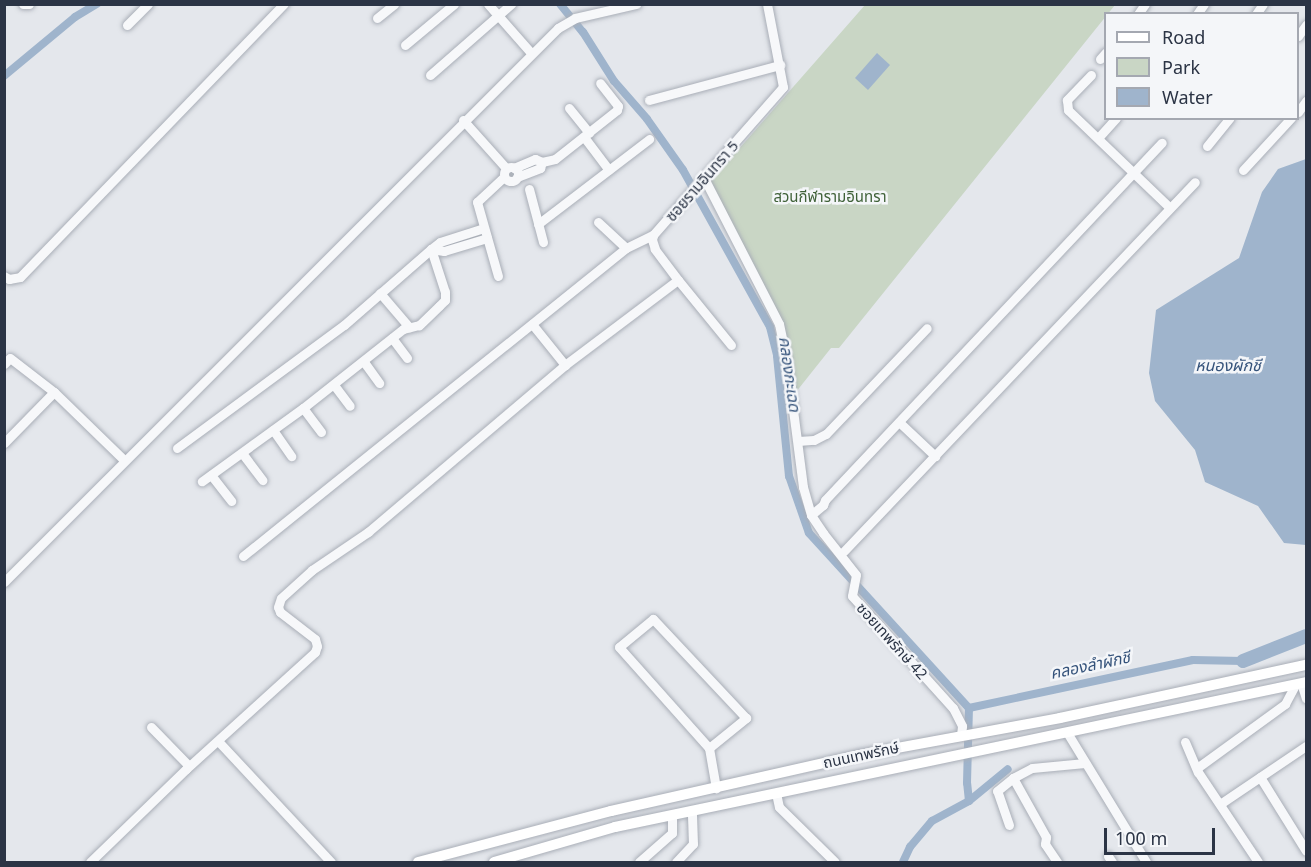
<!DOCTYPE html>
<html>
<head>
<meta charset="utf-8">
<style>
	body { margin:0 }
	#map { position:relative; width:1311px; height:867px; overflow:hidden; background:#e4e7ec; font-family:"Noto Sans","Noto Sans Thai",sans-serif }
	div>[style] { position:absolute }
	.green>* { inset:0; background:#c9d6c5 }
	.water>* { inset:0; background:#9fb4cc }
	.canal>* { height:8px; margin:-4px; padding:0 4px; transform-origin:4px; border-radius:4px; background:#9fb4cc }
	.river>* { height:14px; margin:-7px; padding:0 7px; transform-origin:7px; border-radius:7px; background:#9fb4cc }
	.roads { filter:drop-shadow(0 0 2px #a9aeb7) drop-shadow(0 0 2px #a9aeb7) }
	.minor>* { height:9px; margin:-4.5px; padding:0 4.5px; transform-origin:4.5px; border-radius:4.5px; background:#f7f8fa }
	.minor>.ring { margin:-4.5px; padding:0; box-sizing:content-box; background:none; border:9px solid #f7f8fa; border-radius:50% }
	.major>* { height:10px; margin:-5px; padding:0 5px; transform-origin:5px; border-radius:5px; background:#fff }
	span { translate:-50% -50%; white-space:nowrap; text-align:center; line-height:1.15; -webkit-text-stroke:5px #f4f6f9; paint-order:stroke }
	.street-label { font-size:15px; color:#2b3445 }
	.park-label { font-size:15px; color:#3f6138 }
	.water-label { font-size:16px; color:#34527a; font-style:italic }
	.frame { position:absolute; inset:0; border:6px solid #2b3445; pointer-events:none }
	.legend { position:absolute; left:1104px; top:12px; width:195px; height:108px; box-sizing:border-box; background:#f4f6f9; border:2px solid #a4a8b1; margin:0; padding:8px 10px; list-style:none; font-size:18px; color:#2b3445 }
	.legend li { display:flex; align-items:center; gap:12px; height:30px }
	.legend b { width:30px; border:2px solid #a4a8b1 }
	.scale { position:absolute; left:1104px; top:828px; width:111px; height:27px; box-sizing:border-box; border:3px solid #2b3445; border-top:0; padding-left:8px; font-size:18px; line-height:21px; white-space:nowrap; color:#2b3445; -webkit-text-stroke:4px #f4f6f9; paint-order:stroke }
</style>
</head>
<body>
<div id="map">
	<div class="green">
		<i style="clip-path:polygon(865px 5px,1115px 5px,839px 348px,831px 348px,796px 392px,790px 349px,782px 323px,709px 183px)"></i>
	</div>
	<div class="water">
		<i style="clip-path:polygon(877px 53px,890px 65px,868px 90px,855px 78px)"></i>
		<i style="clip-path:polygon(1306px 159px,1306px 545px,1284px 543px,1258px 506px,1205px 482px,1195px 450px,1155px 401px,1149px 373px,1156px 310px,1239px 258px,1262px 192px,1278px 169px)"></i>
	</div>
	<div class="canal">
		<i style="left:560px;top:4px;width:36px;rotate:51deg"></i>
		<i style="left:583px;top:32px;width:58px;rotate:57.7deg"></i>
		<i style="left:614px;top:81px;width:50px;rotate:49deg"></i>
		<i style="left:647px;top:119px;width:62px;rotate:54.8deg"></i>
		<i style="left:683px;top:170px;width:179px;rotate:61deg"></i>
		<i style="left:770px;top:327px;width:30px;rotate:76deg"></i>
		<i style="left:777px;top:356px;width:121px;rotate:84.3deg"></i>
		<i style="left:789px;top:476px;width:60px;rotate:70.7deg"></i>
		<i style="left:809px;top:533px;width:237px;rotate:47.6deg"></i>
		<i style="left:4px;top:76px;width:92px;rotate:-39.7deg"></i>
		<i style="left:75px;top:17px;width:26px;rotate:-31deg"></i>
		<i style="left:969px;top:801px;width:18px;rotate:-96deg"></i>
		<i style="left:967px;top:783px;width:75px;rotate:-88.5deg"></i>
		<i style="left:969px;top:708px;width:229px;rotate:-12.1deg"></i>
		<i style="left:1193px;top:660px;width:50px;rotate:1.1deg"></i>
		<i style="left:903px;top:862px;width:17px;rotate:-65deg"></i>
		<i style="left:910px;top:847px;width:34px;rotate:-50deg"></i>
		<i style="left:932px;top:821px;width:42px;rotate:-28.4deg"></i>
		<i style="left:969px;top:801px;width:50px;rotate:-39.4deg"></i>
	</div>
	<div class="river">
		<i style="left:1243px;top:661px;width:68px;rotate:-21.6deg"></i>
	</div>
	<div class="roads">
		<div class="minor">
			<i style="left:23px;top:4px;width:6px"></i>
			<i style="left:488px;top:4px;width:65px;rotate:48.7deg"></i>
			<i style="left:1138px;top:14px;width:12px;rotate:-55deg"></i>
			<i style="left:1197px;top:14px;width:12px;rotate:-55deg"></i>
			<i style="left:1256px;top:14px;width:12px;rotate:-55deg"></i>
			<i style="left:377px;top:18px;width:22px;rotate:-39deg"></i>
			<i style="left:127px;top:25px;width:30px;rotate:-45deg"></i>
			<i style="left:1298px;top:36px;width:14px;rotate:-54deg"></i>
			<i style="left:405px;top:45px;width:64px;rotate:-39.9deg"></i>
			<i style="left:1100px;top:59px;width:9px;rotate:-49deg"></i>
			<i style="left:430px;top:75px;width:108px;rotate:-41.2deg"></i>
			<i style="left:1091px;top:75px;width:35px;rotate:134deg"></i>
			<i style="left:1067px;top:100px;width:10px;rotate:84deg"></i>
			<i style="left:1068px;top:110px;width:140px;rotate:43.8deg"></i>
			<i style="left:649px;top:100px;width:136px;rotate:-15deg"></i>
			<i style="left:569px;top:108px;width:32px;rotate:51deg"></i>
			<i style="left:1298px;top:112px;width:14px;rotate:-54deg"></i>
			<i style="left:463px;top:120px;width:64px;rotate:48.1deg"></i>
			<i style="left:584px;top:137px;width:41px;rotate:52.9deg"></i>
			<i style="left:1098px;top:138px;width:27px;rotate:-48deg"></i>
			<i style="left:1207px;top:146px;width:36px;rotate:-51deg"></i>
			<i class="ring" style="left:504px;top:167px;width:5px;height:5px"></i>
			<i style="left:514px;top:168px;width:23px;rotate:-23deg"></i>
			<i style="left:535px;top:159px;width:8px;rotate:23deg"></i>
			<i style="left:542px;top:162px;width:13px;rotate:-13deg"></i>
			<i style="left:555px;top:159px;width:79px;rotate:-38.3deg"></i>
			<i style="left:617px;top:110px;width:4px;rotate:-76deg"></i>
			<i style="left:618px;top:106px;width:29px;rotate:-128deg"></i>
			<i style="left:1243px;top:170px;width:71px;rotate:-47.3deg"></i>
			<i style="left:517px;top:177px;width:25px;rotate:-21deg"></i>
			<i style="left:540px;top:168px;width:6px;rotate:-72deg"></i>
			<i style="left:704px;top:178px;width:164px;rotate:62.8deg"></i>
			<i style="left:779px;top:324px;width:33px;rotate:78deg"></i>
			<i style="left:786px;top:356px;width:132px;rotate:82.6deg"></i>
			<i style="left:803px;top:487px;width:29px;rotate:74deg"></i>
			<i style="left:811px;top:515px;width:22px;rotate:56deg"></i>
			<i style="left:823px;top:533px;width:53px;rotate:51.8deg"></i>
			<i style="left:856px;top:575px;width:21px;rotate:101deg"></i>
			<i style="left:852px;top:596px;width:151px;rotate:48deg"></i>
			<i style="left:953px;top:708px;width:20px;rotate:63deg"></i>
			<i style="left:962px;top:726px;width:9px;rotate:96deg"></i>
			<i style="left:529px;top:189px;width:55px;rotate:75.2deg"></i>
			<i style="left:598px;top:222px;width:38px;rotate:43deg"></i>
			<i style="left:538px;top:224px;width:140px;rotate:-37.4deg"></i>
			<i style="left:431px;top:249px;width:13px;rotate:9deg"></i>
			<i style="left:444px;top:251px;width:45px;rotate:-16.8deg"></i>
			<i style="left:431px;top:249px;width:11px;rotate:-38deg"></i>
			<i style="left:440px;top:242px;width:46px;rotate:-17.7deg"></i>
			<i style="left:4px;top:276px;width:6px;rotate:31deg"></i>
			<i style="left:9px;top:279px;width:11px;rotate:-10deg"></i>
			<i style="left:20px;top:277px;width:380px;rotate:-46deg"></i>
			<i style="left:498px;top:276px;width:77px;rotate:-105.8deg"></i>
			<i style="left:477px;top:202px;width:37px;rotate:-43deg"></i>
			<i style="left:380px;top:293px;width:45px;rotate:49.5deg"></i>
			<i style="left:532px;top:324px;width:53px;rotate:51.2deg"></i>
			<i style="left:392px;top:338px;width:25px;rotate:53deg"></i>
			<i style="left:731px;top:345px;width:84px;rotate:-129.2deg"></i>
			<i style="left:678px;top:280px;width:39px;rotate:-127deg"></i>
			<i style="left:655px;top:249px;width:9px;rotate:-108deg"></i>
			<i style="left:652px;top:240px;width:5px;rotate:-79deg"></i>
			<i style="left:653px;top:235px;width:197px;rotate:-48.7deg"></i>
			<i style="left:783px;top:87px;width:85px;rotate:-100.9deg"></i>
			<i style="left:364px;top:362px;width:26px;rotate:54deg"></i>
			<i style="left:4px;top:364px;width:8px;rotate:-45deg"></i>
			<i style="left:10px;top:358px;width:56px;rotate:37.7deg"></i>
			<i style="left:54px;top:392px;width:98px;rotate:44.2deg"></i>
			<i style="left:334px;top:385px;width:26px;rotate:53deg"></i>
			<i style="left:303px;top:408px;width:30px;rotate:53deg"></i>
			<i style="left:899px;top:422px;width:50px;rotate:43.4deg"></i>
			<i style="left:273px;top:430px;width:32px;rotate:55deg"></i>
			<i style="left:798px;top:441px;width:16px;rotate:-4deg"></i>
			<i style="left:814px;top:440px;width:13px;rotate:-27deg"></i>
			<i style="left:826px;top:434px;width:146px;rotate:-46.4deg"></i>
			<i style="left:4px;top:443px;width:71px;rotate:-45.6deg"></i>
			<i style="left:177px;top:448px;width:207px;rotate:-36.4deg"></i>
			<i style="left:344px;top:325px;width:116px;rotate:-41.1deg"></i>
			<i style="left:431px;top:249px;width:45px;rotate:72deg"></i>
			<i style="left:445px;top:292px;width:8px;rotate:90deg"></i>
			<i style="left:445px;top:300px;width:8px;rotate:135deg"></i>
			<i style="left:439px;top:306px;width:28px;rotate:136deg"></i>
			<i style="left:419px;top:325px;width:16px;rotate:166deg"></i>
			<i style="left:403px;top:329px;width:127px;rotate:141.7deg"></i>
			<i style="left:303px;top:408px;width:125px;rotate:144.1deg"></i>
			<i style="left:242px;top:453px;width:34px;rotate:53deg"></i>
			<i style="left:211px;top:475px;width:33px;rotate:52deg"></i>
			<i style="left:811px;top:515px;width:16px;rotate:-40deg"></i>
			<i style="left:823px;top:505px;width:5px;rotate:-68deg"></i>
			<i style="left:825px;top:500px;width:491px;rotate:-46.7deg"></i>
			<i style="left:844px;top:551px;width:509px;rotate:-46.43deg"></i>
			<i style="left:243px;top:556px;width:491px;rotate:-38.8deg"></i>
			<i style="left:626px;top:248px;width:30px;rotate:-26deg"></i>
			<i style="left:4px;top:582px;width:783px;rotate:-45deg"></i>
			<i style="left:558px;top:28px;width:20px;rotate:-30deg"></i>
			<i style="left:575px;top:18px;width:63px;rotate:-12.9deg"></i>
			<i style="left:1301px;top:683px;width:16px;rotate:72deg"></i>
			<i style="left:151px;top:727px;width:54px;rotate:45.7deg"></i>
			<i style="left:1068px;top:734px;width:150px;rotate:58.6deg"></i>
			<i style="left:218px;top:741px;width:166px;rotate:47deg"></i>
			<i style="left:1185px;top:742px;width:33px;rotate:67deg"></i>
			<i style="left:1198px;top:772px;width:108px;rotate:56.3deg"></i>
			<i style="left:709px;top:748px;width:48px;rotate:-39deg"></i>
			<i style="left:746px;top:718px;width:136px;rotate:-133.2deg"></i>
			<i style="left:653px;top:619px;width:44px;rotate:140.5deg"></i>
			<i style="left:619px;top:647px;width:135px;rotate:48.3deg"></i>
			<i style="left:709px;top:748px;width:41px;rotate:80.1deg"></i>
			<i style="left:1197px;top:768px;width:109px;rotate:-36deg"></i>
			<i style="left:1285px;top:704px;width:21px;rotate:-62deg"></i>
			<i style="left:1260px;top:777px;width:87px;rotate:58.1deg"></i>
			<i style="left:1013px;top:778px;width:68px;rotate:60.8deg"></i>
			<i style="left:1046px;top:837px;width:7px;rotate:98deg"></i>
			<i style="left:1045px;top:844px;width:22px;rotate:56deg"></i>
			<i style="left:776px;top:793px;width:14px;rotate:78deg"></i>
			<i style="left:779px;top:807px;width:78px;rotate:44.5deg"></i>
			<i style="left:1220px;top:804px;width:104px;rotate:-34deg"></i>
			<i style="left:1009px;top:825px;width:36px;rotate:-109deg"></i>
			<i style="left:997px;top:791px;width:21px;rotate:-39deg"></i>
			<i style="left:1013px;top:778px;width:21px;rotate:-28deg"></i>
			<i style="left:1032px;top:768px;width:53px;rotate:-5.4deg"></i>
			<i style="left:1108px;top:856px;width:7px;rotate:56deg"></i>
			<i style="left:90px;top:862px;width:134px;rotate:-44.1deg"></i>
			<i style="left:186px;top:769px;width:174px;rotate:-42.2deg"></i>
			<i style="left:315px;top:652px;width:6px;rotate:-72deg"></i>
			<i style="left:317px;top:646px;width:7px;rotate:-106deg"></i>
			<i style="left:315px;top:639px;width:44px;rotate:-142.4deg"></i>
			<i style="left:280px;top:612px;width:5px;rotate:-112deg"></i>
			<i style="left:278px;top:607px;width:9px;rotate:-72deg"></i>
			<i style="left:281px;top:598px;width:42px;rotate:-42.1deg"></i>
			<i style="left:312px;top:570px;width:68px;rotate:-34.2deg"></i>
			<i style="left:368px;top:532px;width:258px;rotate:-40.3deg"></i>
			<i style="left:565px;top:365px;width:141px;rotate:-37deg"></i>
			<i style="left:639px;top:862px;width:44px;rotate:-41.3deg"></i>
			<i style="left:672px;top:833px;width:18px;rotate:-90deg"></i>
			<i style="left:676px;top:862px;width:25px;rotate:-47deg"></i>
			<i style="left:693px;top:844px;width:32px;rotate:-92deg"></i>
		</div>
		<div class="major">
			<i style="left:418px;top:862px;width:200px;rotate:-14.8deg"></i>
			<i style="left:611px;top:811px;width:254px;rotate:-12.7deg"></i>
			<i style="left:859px;top:755px;width:204px;rotate:-10.4deg"></i>
			<i style="left:1060px;top:718px;width:252px;rotate:-12.2deg"></i>
			<i style="left:494px;top:862px;width:126px;rotate:-16.1deg"></i>
			<i style="left:615px;top:827px;width:706px;rotate:-11.85deg"></i>
		</div>
	</div>
	<div class="street-label">
		<span style="left:702px;top:181px;rotate:-49deg">ซอยรามอินทรา 5</span>
		<span style="left:892px;top:641px;rotate:48deg">ซอยเทพรักษ์ 42</span>
		<span style="left:861px;top:755px;rotate:-12deg">ถนนเทพรักษ์</span>
	</div>
	<div class="park-label">
		<span style="left:830px;top:197px">สวนกีฬารามอินทรา</span>
	</div>
	<div class="water-label">
		<span style="left:1228px;top:365px">หนองผักชี</span>
		<span style="left:790px;top:374px;rotate:82deg">คลองกะเฉด</span>
		<span style="left:1090px;top:665px;rotate:-12deg">คลองลำผักชี</span>
	</div>
	<div class="frame"></div>
	<ul class="legend">
	<li><b style="height:8px;background:#fff"></b>Road</li>
	<li><b style="height:16px;background:#c9d6c5"></b>Park</li>
	<li><b style="height:16px;background:#9fb4cc"></b>Water</li>
	</ul>
	<div class="scale">100 m</div>
</div>
</body>
</html>
